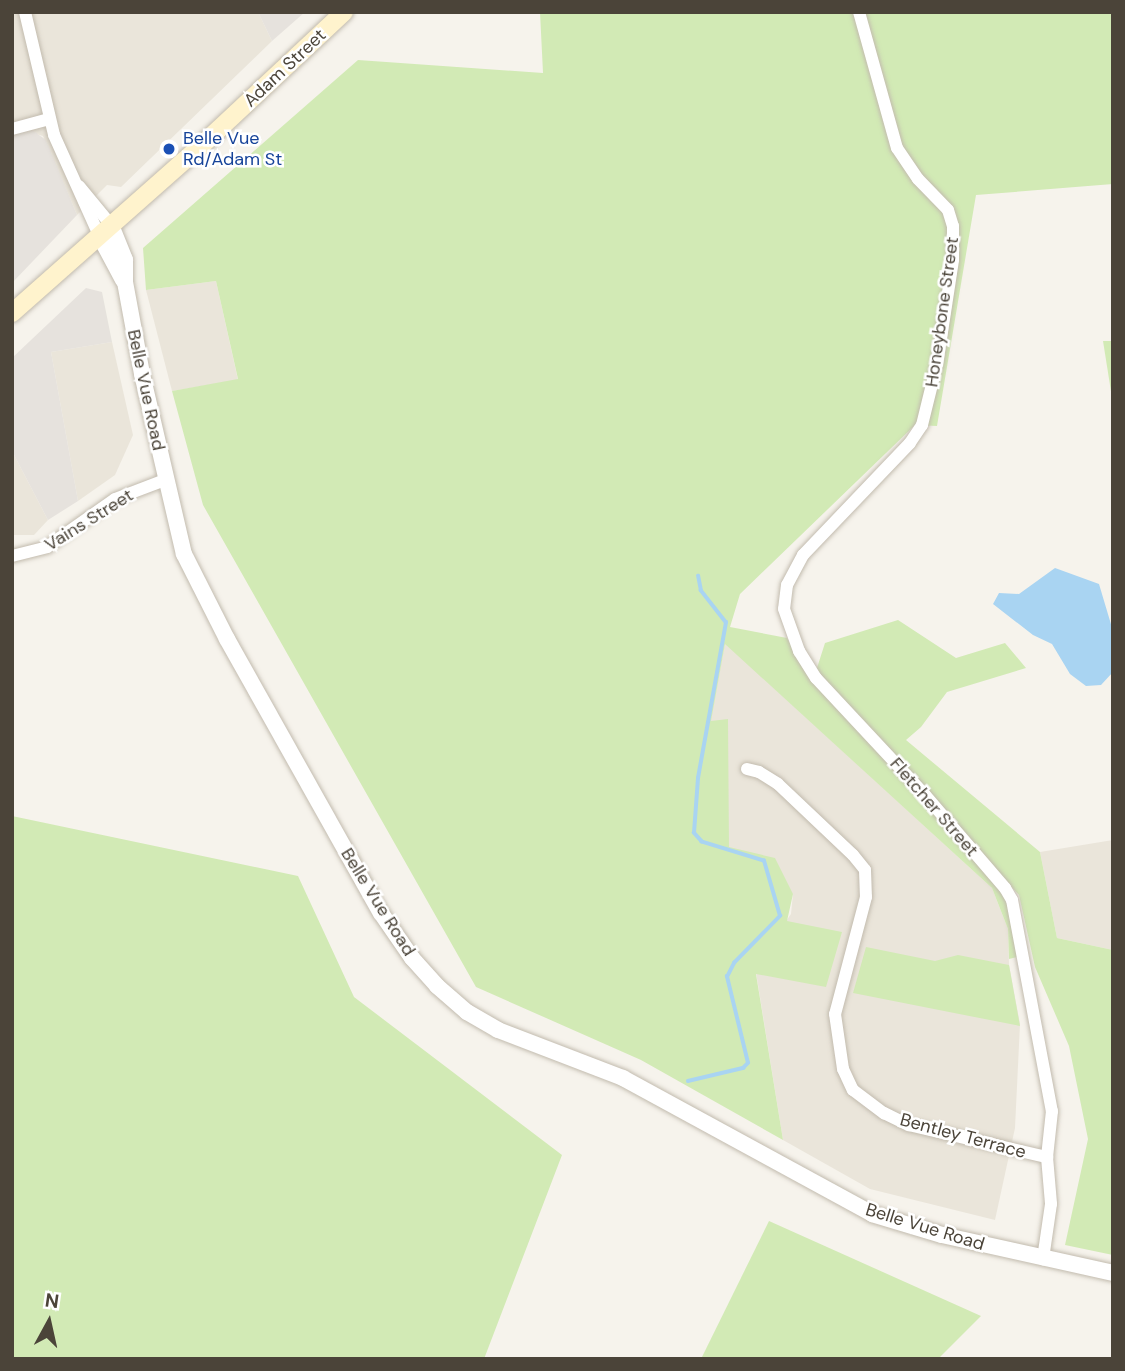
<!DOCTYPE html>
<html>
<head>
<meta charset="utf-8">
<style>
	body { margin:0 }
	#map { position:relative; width:1125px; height:1371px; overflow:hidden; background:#f6f3ec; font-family:"DM Sans",sans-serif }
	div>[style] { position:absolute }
	.residential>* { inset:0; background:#eae5da }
	.industrial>* { inset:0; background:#e6e2dd }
	.green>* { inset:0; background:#d2eab5 }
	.water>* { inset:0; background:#a9d4f2 }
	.stream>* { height:3.5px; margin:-1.75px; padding:0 1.75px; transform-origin:1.75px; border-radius:1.75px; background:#a9d4f2 }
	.roads { filter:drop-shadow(0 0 2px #c2bbae) drop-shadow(0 0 2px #c2bbae) }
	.minor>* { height:12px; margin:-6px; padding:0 6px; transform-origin:6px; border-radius:6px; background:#fff }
	.tertiary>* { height:16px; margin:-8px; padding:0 8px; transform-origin:8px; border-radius:8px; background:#fff }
	.secondary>* { height:18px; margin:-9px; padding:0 9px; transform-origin:9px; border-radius:9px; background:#fff3cd }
	.dots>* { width:19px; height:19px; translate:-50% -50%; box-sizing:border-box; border:4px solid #fff; border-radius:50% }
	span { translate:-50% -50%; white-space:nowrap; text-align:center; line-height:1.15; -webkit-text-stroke:5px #fff; paint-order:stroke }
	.street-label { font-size:18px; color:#4b4439 }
	.transit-label { font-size:18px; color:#164399 }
	.left { translate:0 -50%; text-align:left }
	.frame { position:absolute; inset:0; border:14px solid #4b4439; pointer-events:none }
	.north { position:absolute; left:14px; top:1287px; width:70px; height:70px; -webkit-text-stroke:5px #fff; paint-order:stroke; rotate:8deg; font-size:19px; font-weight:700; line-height:28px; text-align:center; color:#4b4439 }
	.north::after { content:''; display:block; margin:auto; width:24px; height:32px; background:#4b4439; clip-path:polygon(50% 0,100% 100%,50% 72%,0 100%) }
</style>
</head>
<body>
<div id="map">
	<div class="residential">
		<i style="clip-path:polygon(12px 12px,258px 12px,272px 41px,121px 187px,107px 185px,77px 215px,43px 136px,26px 131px,12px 135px)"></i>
		<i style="clip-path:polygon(216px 281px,238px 380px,172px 391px,146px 290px)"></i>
		<i style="clip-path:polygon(112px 342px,133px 435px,115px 475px,78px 501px,51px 352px)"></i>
		<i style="clip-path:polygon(12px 451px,48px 520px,34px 535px,12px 535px)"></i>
		<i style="clip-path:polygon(725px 643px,992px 888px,1008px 929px,1009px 965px,1020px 1024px,1015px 1128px,995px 1220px,870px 1189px,783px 1140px,755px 966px,791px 914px,793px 894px,729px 848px,701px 771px)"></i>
		<i style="clip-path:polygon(1113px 840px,1113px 950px,1057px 938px,1040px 852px)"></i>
	</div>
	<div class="industrial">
		<i style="clip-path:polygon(258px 12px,305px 12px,272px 41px)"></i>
		<i style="clip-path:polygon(32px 130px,46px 140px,77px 215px,12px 283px,12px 135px)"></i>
		<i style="clip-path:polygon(86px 288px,102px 292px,112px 342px,51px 352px,78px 501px,48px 520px,12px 451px,12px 358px)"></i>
	</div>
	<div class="green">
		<i style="clip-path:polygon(540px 12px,1113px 12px,1113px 184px,976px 195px,937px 426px,915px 425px,740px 594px,730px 627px,787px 638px,806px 672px,1001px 888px,1012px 908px,1017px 957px,1009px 959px,1008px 929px,992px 888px,725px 644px,711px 721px,728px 719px,729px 847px,775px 858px,793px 894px,787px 921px,842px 932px,826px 987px,756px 974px,783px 1140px,641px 1060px,476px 987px,203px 505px,172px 391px,238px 379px,216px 281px,146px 290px,143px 248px,358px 60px,543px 73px)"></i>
		<i style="clip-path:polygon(1103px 341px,1113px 341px,1113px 404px)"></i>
		<i style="clip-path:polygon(898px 620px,956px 658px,1005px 643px,1026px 668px,947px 692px,921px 727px,906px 740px,1040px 852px,1057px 938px,1113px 950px,1113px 1255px,1065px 1245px,1088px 1139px,1069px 1046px,1035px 967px,1019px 895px,816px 671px,825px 643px)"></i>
		<i style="clip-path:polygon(12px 816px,298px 876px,354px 997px,562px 1155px,484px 1359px,12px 1359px)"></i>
		<i style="clip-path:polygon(866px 947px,935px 961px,958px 955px,1009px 965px,1020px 1026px,853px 993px)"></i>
		<i style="clip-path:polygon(769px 1221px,981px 1316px,938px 1359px,701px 1359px)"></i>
	</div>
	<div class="water">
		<i style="clip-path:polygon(1055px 568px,1099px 584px,1113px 631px,1113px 672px,1101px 685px,1086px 686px,1070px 674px,1052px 644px,1033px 635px,993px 604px,999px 593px,1019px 594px)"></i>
	</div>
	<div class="stream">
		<i style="left:688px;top:1081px;width:57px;rotate:-13.3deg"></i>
		<i style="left:743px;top:1068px;width:7px;rotate:-45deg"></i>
		<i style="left:748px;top:1063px;width:89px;rotate:-103.7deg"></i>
		<i style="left:727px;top:977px;width:16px;rotate:-63deg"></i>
		<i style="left:734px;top:963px;width:66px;rotate:-45.6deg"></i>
		<i style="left:780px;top:916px;width:57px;rotate:-106.2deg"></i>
		<i style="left:764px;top:861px;width:65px;rotate:-163deg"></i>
		<i style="left:702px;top:842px;width:12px;rotate:-132deg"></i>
		<i style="left:694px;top:833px;width:55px;rotate:-85.8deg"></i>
		<i style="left:698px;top:778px;width:158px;rotate:-79.8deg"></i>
		<i style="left:726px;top:623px;width:41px;rotate:-128deg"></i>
		<i style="left:701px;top:591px;width:15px;rotate:-101deg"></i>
	</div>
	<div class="roads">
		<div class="minor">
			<i style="left:25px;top:12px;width:126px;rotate:76.7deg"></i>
			<i style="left:54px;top:135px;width:110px;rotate:65.8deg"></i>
			<i style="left:859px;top:12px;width:141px;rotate:74.4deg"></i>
			<i style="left:897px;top:148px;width:37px;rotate:56deg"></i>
			<i style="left:918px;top:179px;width:43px;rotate:45.9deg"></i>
			<i style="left:948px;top:210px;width:17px;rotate:73deg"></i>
			<i style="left:953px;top:226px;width:34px;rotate:90deg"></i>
			<i style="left:953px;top:260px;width:105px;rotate:98.7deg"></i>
			<i style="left:937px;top:364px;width:63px;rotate:103.8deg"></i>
			<i style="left:922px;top:425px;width:22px;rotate:124deg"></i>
			<i style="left:910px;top:443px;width:155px;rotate:133.7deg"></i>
			<i style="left:803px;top:555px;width:34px;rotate:118deg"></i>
			<i style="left:787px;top:585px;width:24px;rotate:97deg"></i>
			<i style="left:784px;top:609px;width:45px;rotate:70.3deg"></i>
			<i style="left:799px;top:651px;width:32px;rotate:58deg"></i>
			<i style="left:816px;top:678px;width:160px;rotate:47deg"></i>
			<i style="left:925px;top:795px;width:123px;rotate:49.3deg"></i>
			<i style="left:1005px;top:888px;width:14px;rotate:60deg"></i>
			<i style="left:1012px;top:900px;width:215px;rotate:79.3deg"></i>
			<i style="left:1052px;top:1111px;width:46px;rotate:96.2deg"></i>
			<i style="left:1047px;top:1157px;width:47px;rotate:85.1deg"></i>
			<i style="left:1051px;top:1204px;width:56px;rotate:98.3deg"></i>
			<i style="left:12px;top:129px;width:38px;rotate:-15deg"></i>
			<i style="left:79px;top:186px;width:50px;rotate:50.6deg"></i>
			<i style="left:12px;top:556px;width:36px;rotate:-14deg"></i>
			<i style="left:47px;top:547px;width:83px;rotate:-35.2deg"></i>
			<i style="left:115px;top:499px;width:53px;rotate:-20.8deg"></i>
			<i style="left:747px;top:769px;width:12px;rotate:14deg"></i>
			<i style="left:759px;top:772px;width:22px;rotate:32deg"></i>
			<i style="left:778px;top:784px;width:103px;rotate:43.4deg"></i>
			<i style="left:853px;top:855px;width:19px;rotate:51deg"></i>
			<i style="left:865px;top:870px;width:27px;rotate:88deg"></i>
			<i style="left:866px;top:897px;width:121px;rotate:104.8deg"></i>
			<i style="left:835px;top:1014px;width:56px;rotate:81.7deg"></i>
			<i style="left:843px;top:1069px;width:23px;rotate:65deg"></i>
			<i style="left:853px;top:1090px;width:39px;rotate:37deg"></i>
			<i style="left:884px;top:1113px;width:28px;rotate:26deg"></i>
			<i style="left:909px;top:1125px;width:142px;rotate:13.1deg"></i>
		</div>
		<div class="tertiary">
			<i style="left:111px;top:225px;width:38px;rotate:68deg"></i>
			<i style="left:125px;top:260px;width:22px;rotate:90deg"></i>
			<i style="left:125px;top:282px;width:94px;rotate:79.5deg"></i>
			<i style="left:142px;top:374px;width:185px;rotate:76.9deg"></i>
			<i style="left:184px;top:554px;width:95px;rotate:63.2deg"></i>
			<i style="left:227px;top:639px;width:314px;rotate:60.7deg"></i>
			<i style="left:381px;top:913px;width:55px;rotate:55.4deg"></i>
			<i style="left:412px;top:958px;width:38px;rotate:48deg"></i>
			<i style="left:437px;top:986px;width:40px;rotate:41deg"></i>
			<i style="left:467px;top:1012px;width:36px;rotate:30deg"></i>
			<i style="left:498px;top:1030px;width:134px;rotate:21deg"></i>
			<i style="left:623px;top:1078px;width:284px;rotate:28.6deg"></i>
			<i style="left:872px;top:1214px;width:73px;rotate:16.7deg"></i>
			<i style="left:942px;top:1235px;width:175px;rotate:12.5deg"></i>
			<i style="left:99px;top:235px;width:51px;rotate:61.9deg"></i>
		</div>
		<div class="secondary">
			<i style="left:12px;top:313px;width:255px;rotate:-41.5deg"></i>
			<i style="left:203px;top:144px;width:193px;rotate:-43.1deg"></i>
		</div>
	</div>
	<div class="dots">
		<i style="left:169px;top:149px;background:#1a4fb4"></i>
	</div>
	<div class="street-label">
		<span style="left:285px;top:68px;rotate:-43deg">Adam Street</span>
		<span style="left:942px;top:312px;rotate:-82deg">Honeybone Street</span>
		<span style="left:146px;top:390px;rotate:78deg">Belle Vue Road</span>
		<span style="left:89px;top:520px;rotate:-32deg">Vains Street</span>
		<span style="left:934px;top:807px;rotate:49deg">Fletcher Street</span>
		<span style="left:378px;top:902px;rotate:58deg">Belle Vue Road</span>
		<span style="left:963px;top:1136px;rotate:15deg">Bentley Terrace</span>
		<span style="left:925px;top:1227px;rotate:17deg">Belle Vue Road</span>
	</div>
	<div class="transit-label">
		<span class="left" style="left:183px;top:149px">Belle Vue<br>Rd/Adam St</span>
	</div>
	<div class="frame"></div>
	<div class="north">N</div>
</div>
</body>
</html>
